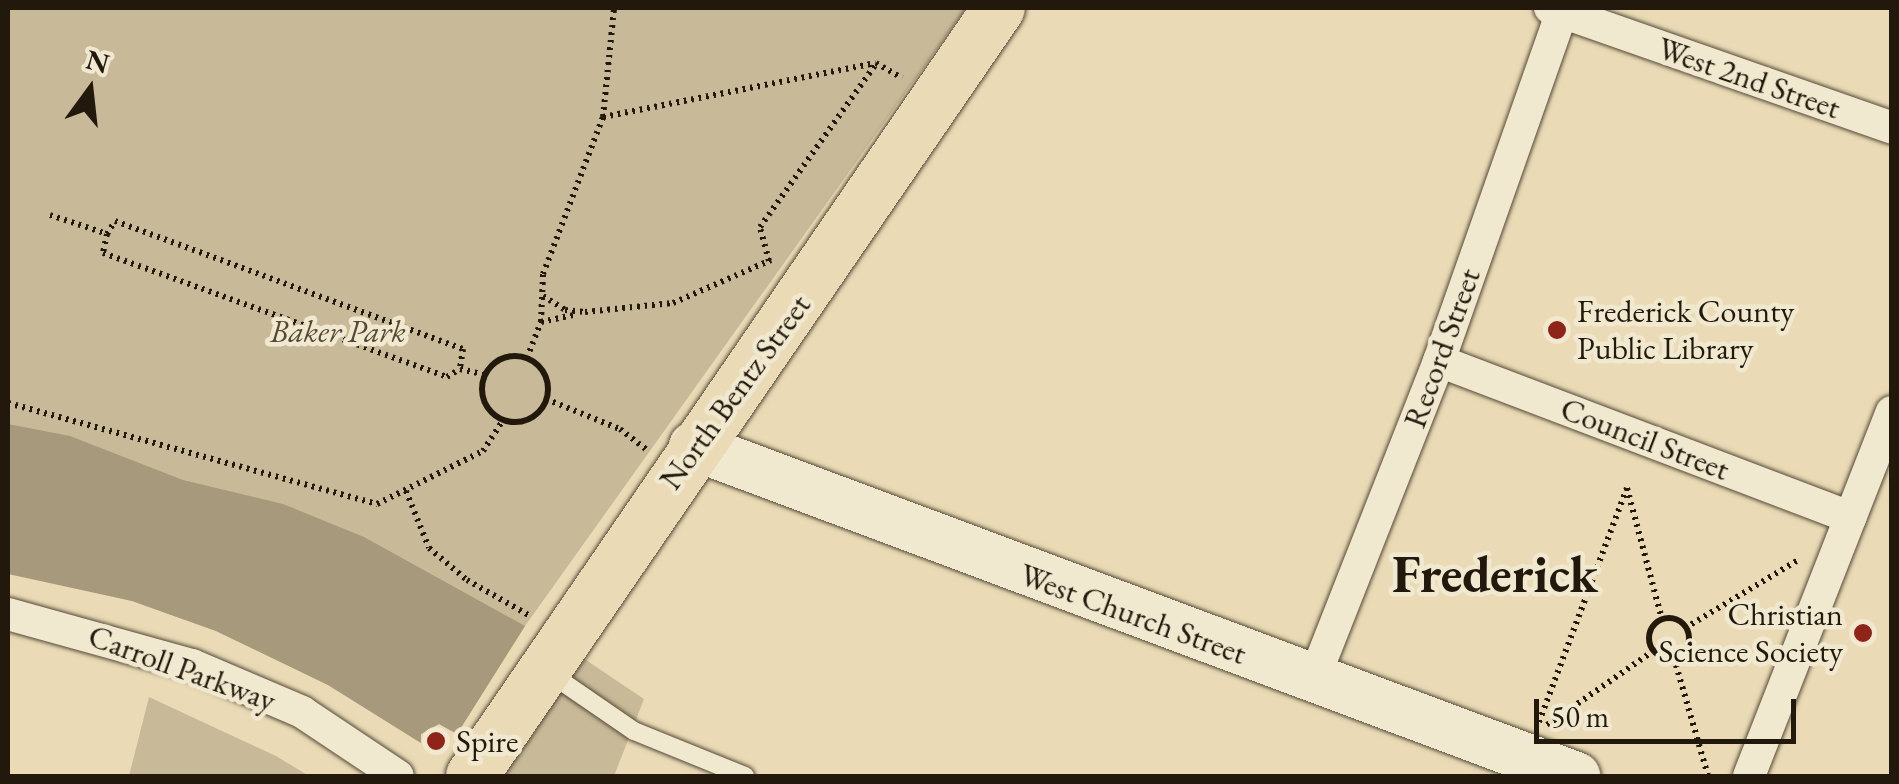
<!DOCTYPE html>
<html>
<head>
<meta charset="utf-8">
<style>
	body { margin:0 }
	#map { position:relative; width:1899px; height:784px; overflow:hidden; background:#eadbb6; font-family:"EB Garamond",serif }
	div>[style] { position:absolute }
	.green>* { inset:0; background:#c8ba99 }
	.water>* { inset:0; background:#a6997c }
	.path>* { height:6px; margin-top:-3px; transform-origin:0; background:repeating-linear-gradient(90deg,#23180c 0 2.5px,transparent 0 7.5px) }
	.path>.ring { margin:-3px; padding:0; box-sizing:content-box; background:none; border:6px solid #23180c; border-radius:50% }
	.roads { filter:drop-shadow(0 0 2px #554936) drop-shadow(0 0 2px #554936) }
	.lane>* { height:18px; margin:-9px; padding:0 9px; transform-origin:9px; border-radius:9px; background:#f1e8d0 }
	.street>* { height:32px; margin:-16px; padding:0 16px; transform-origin:16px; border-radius:16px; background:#f1e8d0 }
	.secondary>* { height:48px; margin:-24px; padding:0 24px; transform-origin:24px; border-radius:24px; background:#f1e8d0 }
	.primary>* { height:52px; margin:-26px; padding:0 26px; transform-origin:26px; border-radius:26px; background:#eadbb6 }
	.dots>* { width:28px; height:28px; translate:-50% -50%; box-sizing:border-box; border:5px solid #f1e8d0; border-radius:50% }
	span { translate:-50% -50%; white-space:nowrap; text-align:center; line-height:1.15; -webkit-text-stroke:9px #f1e8d0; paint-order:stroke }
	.street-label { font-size:32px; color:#23180c }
	.poi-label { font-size:32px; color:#23180c }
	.left { translate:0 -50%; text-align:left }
	.right { translate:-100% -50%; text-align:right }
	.park-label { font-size:32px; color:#554936; font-style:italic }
	.town-label { font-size:52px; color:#23180c; font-weight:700 }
	.frame { position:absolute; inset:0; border:10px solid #23180c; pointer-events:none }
	.north { position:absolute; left:40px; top:40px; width:100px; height:100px; -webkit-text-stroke:8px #f1e8d0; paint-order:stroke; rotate:15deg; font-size:28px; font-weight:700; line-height:40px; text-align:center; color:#23180c }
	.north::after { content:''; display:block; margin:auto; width:35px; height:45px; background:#23180c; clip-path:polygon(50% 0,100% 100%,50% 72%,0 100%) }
	.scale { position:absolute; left:1534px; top:699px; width:262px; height:45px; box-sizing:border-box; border:5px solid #23180c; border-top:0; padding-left:12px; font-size:30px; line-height:35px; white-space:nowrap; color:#23180c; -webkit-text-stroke:8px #f1e8d0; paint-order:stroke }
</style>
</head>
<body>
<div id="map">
	<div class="green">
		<i style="clip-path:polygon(8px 8px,966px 8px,525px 626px,457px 734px,439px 724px,421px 734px,421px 743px,328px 685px,216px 631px,132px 601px,8px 572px)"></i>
		<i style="clip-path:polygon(583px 658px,644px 699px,614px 776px,503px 776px)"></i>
		<i style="clip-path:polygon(149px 697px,276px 756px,309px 776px,129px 776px)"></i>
	</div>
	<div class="water">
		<i style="clip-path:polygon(8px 424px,70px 436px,183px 480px,283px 504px,364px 537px,525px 626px,457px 734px,439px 724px,421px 734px,421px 743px,328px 685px,216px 631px,132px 601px,8px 574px)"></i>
	</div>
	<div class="path">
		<i style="left:603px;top:117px;width:278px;rotate:-11.2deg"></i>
		<i style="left:876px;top:63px;width:30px;rotate:30deg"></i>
		<i style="left:50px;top:215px;width:60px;rotate:18.4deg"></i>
		<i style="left:107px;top:234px;width:19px;rotate:102deg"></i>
		<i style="left:103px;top:253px;width:366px;rotate:19.8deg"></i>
		<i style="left:447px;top:377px;width:15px;rotate:-32deg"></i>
		<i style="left:460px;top:369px;width:27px;rotate:13deg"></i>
		<i style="left:107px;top:234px;width:15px;rotate:-58deg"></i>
		<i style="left:115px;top:221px;width:371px;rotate:20.2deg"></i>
		<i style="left:463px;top:349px;width:20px;rotate:99deg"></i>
		<i style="left:769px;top:261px;width:35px;rotate:-105deg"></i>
		<i style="left:760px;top:227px;width:200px;rotate:-54.6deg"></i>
		<i style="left:543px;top:296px;width:26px;rotate:32deg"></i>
		<i style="left:565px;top:310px;width:20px;rotate:6deg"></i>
		<i style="left:585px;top:312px;width:88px;rotate:-5.8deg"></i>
		<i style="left:673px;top:303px;width:107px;rotate:-23.7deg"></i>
		<i style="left:541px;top:322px;width:34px;rotate:-12deg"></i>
		<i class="ring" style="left:482px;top:356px;width:60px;height:60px"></i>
		<i style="left:527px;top:358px;width:39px;rotate:-69deg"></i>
		<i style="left:541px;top:322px;width:48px;rotate:-87.6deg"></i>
		<i style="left:543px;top:274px;width:168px;rotate:-69.1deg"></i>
		<i style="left:603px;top:117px;width:110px;rotate:-84.2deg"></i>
		<i style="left:546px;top:399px;width:80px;rotate:22.1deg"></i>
		<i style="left:620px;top:429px;width:34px;rotate:38deg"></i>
		<i style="left:8px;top:403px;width:383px;rotate:15.3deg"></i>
		<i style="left:377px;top:504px;width:119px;rotate:-26.6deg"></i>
		<i style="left:483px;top:451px;width:35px;rotate:-57deg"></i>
		<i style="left:406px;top:491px;width:61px;rotate:68deg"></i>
		<i style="left:429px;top:548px;width:50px;rotate:40.1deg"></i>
		<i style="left:467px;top:580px;width:73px;rotate:29.7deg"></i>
		<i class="ring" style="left:1649px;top:618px;width:34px;height:34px"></i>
		<i style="left:1685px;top:628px;width:134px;rotate:-31deg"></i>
		<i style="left:1674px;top:658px;width:123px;rotate:73.9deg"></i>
		<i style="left:1539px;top:722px;width:250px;rotate:-69.4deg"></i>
		<i style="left:1627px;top:488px;width:137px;rotate:75.1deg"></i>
		<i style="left:1547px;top:725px;width:129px;rotate:-34.9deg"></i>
	</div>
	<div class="roads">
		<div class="lane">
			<i style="left:548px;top:672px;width:104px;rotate:34.5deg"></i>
			<i style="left:634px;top:731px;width:120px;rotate:22.1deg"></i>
		</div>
		<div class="street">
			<i style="left:1550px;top:8px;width:362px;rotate:19.3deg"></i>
			<i style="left:1439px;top:361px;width:440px;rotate:20.8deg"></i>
			<i style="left:8px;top:614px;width:191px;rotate:15.5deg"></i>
			<i style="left:192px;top:665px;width:120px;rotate:23.1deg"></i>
			<i style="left:302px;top:712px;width:115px;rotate:33.7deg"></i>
			<i style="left:1313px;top:681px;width:344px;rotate:-68.5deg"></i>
			<i style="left:1439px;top:361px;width:370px;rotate:-70.6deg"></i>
			<i style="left:1749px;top:776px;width:391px;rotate:-68.6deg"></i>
		</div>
		<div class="secondary">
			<i style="left:693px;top:446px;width:943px;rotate:20.49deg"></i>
		</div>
		<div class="primary">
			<i style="left:472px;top:776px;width:931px;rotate:-55.54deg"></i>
		</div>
	</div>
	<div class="dots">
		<i style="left:1557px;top:330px;background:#8f2418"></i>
		<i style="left:1863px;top:633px;background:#8f2418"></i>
		<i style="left:436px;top:741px;background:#8f2418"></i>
	</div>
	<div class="street-label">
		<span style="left:1749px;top:78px;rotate:19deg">West 2nd Street</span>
		<span style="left:1442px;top:348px;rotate:-70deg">Record Street</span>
		<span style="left:735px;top:392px;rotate:-54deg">North Bentz Street</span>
		<span style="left:1645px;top:439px;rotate:21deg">Council Street</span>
		<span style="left:1133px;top:614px;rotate:20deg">West Church Street</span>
		<span style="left:182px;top:668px;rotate:20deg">Carroll Parkway</span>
	</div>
	<div class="poi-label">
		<span class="left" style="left:1577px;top:330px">Frederick County<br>Public Library</span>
		<span class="right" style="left:1843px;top:633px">Christian<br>Science Society</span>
		<span class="left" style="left:456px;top:741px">Spire</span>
	</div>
	<div class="park-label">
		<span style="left:338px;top:331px">Baker Park</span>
	</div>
	<div class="town-label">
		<span style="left:1495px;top:574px">Frederick</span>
	</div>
	<div class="frame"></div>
	<div class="north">N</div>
	<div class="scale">50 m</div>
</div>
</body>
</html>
